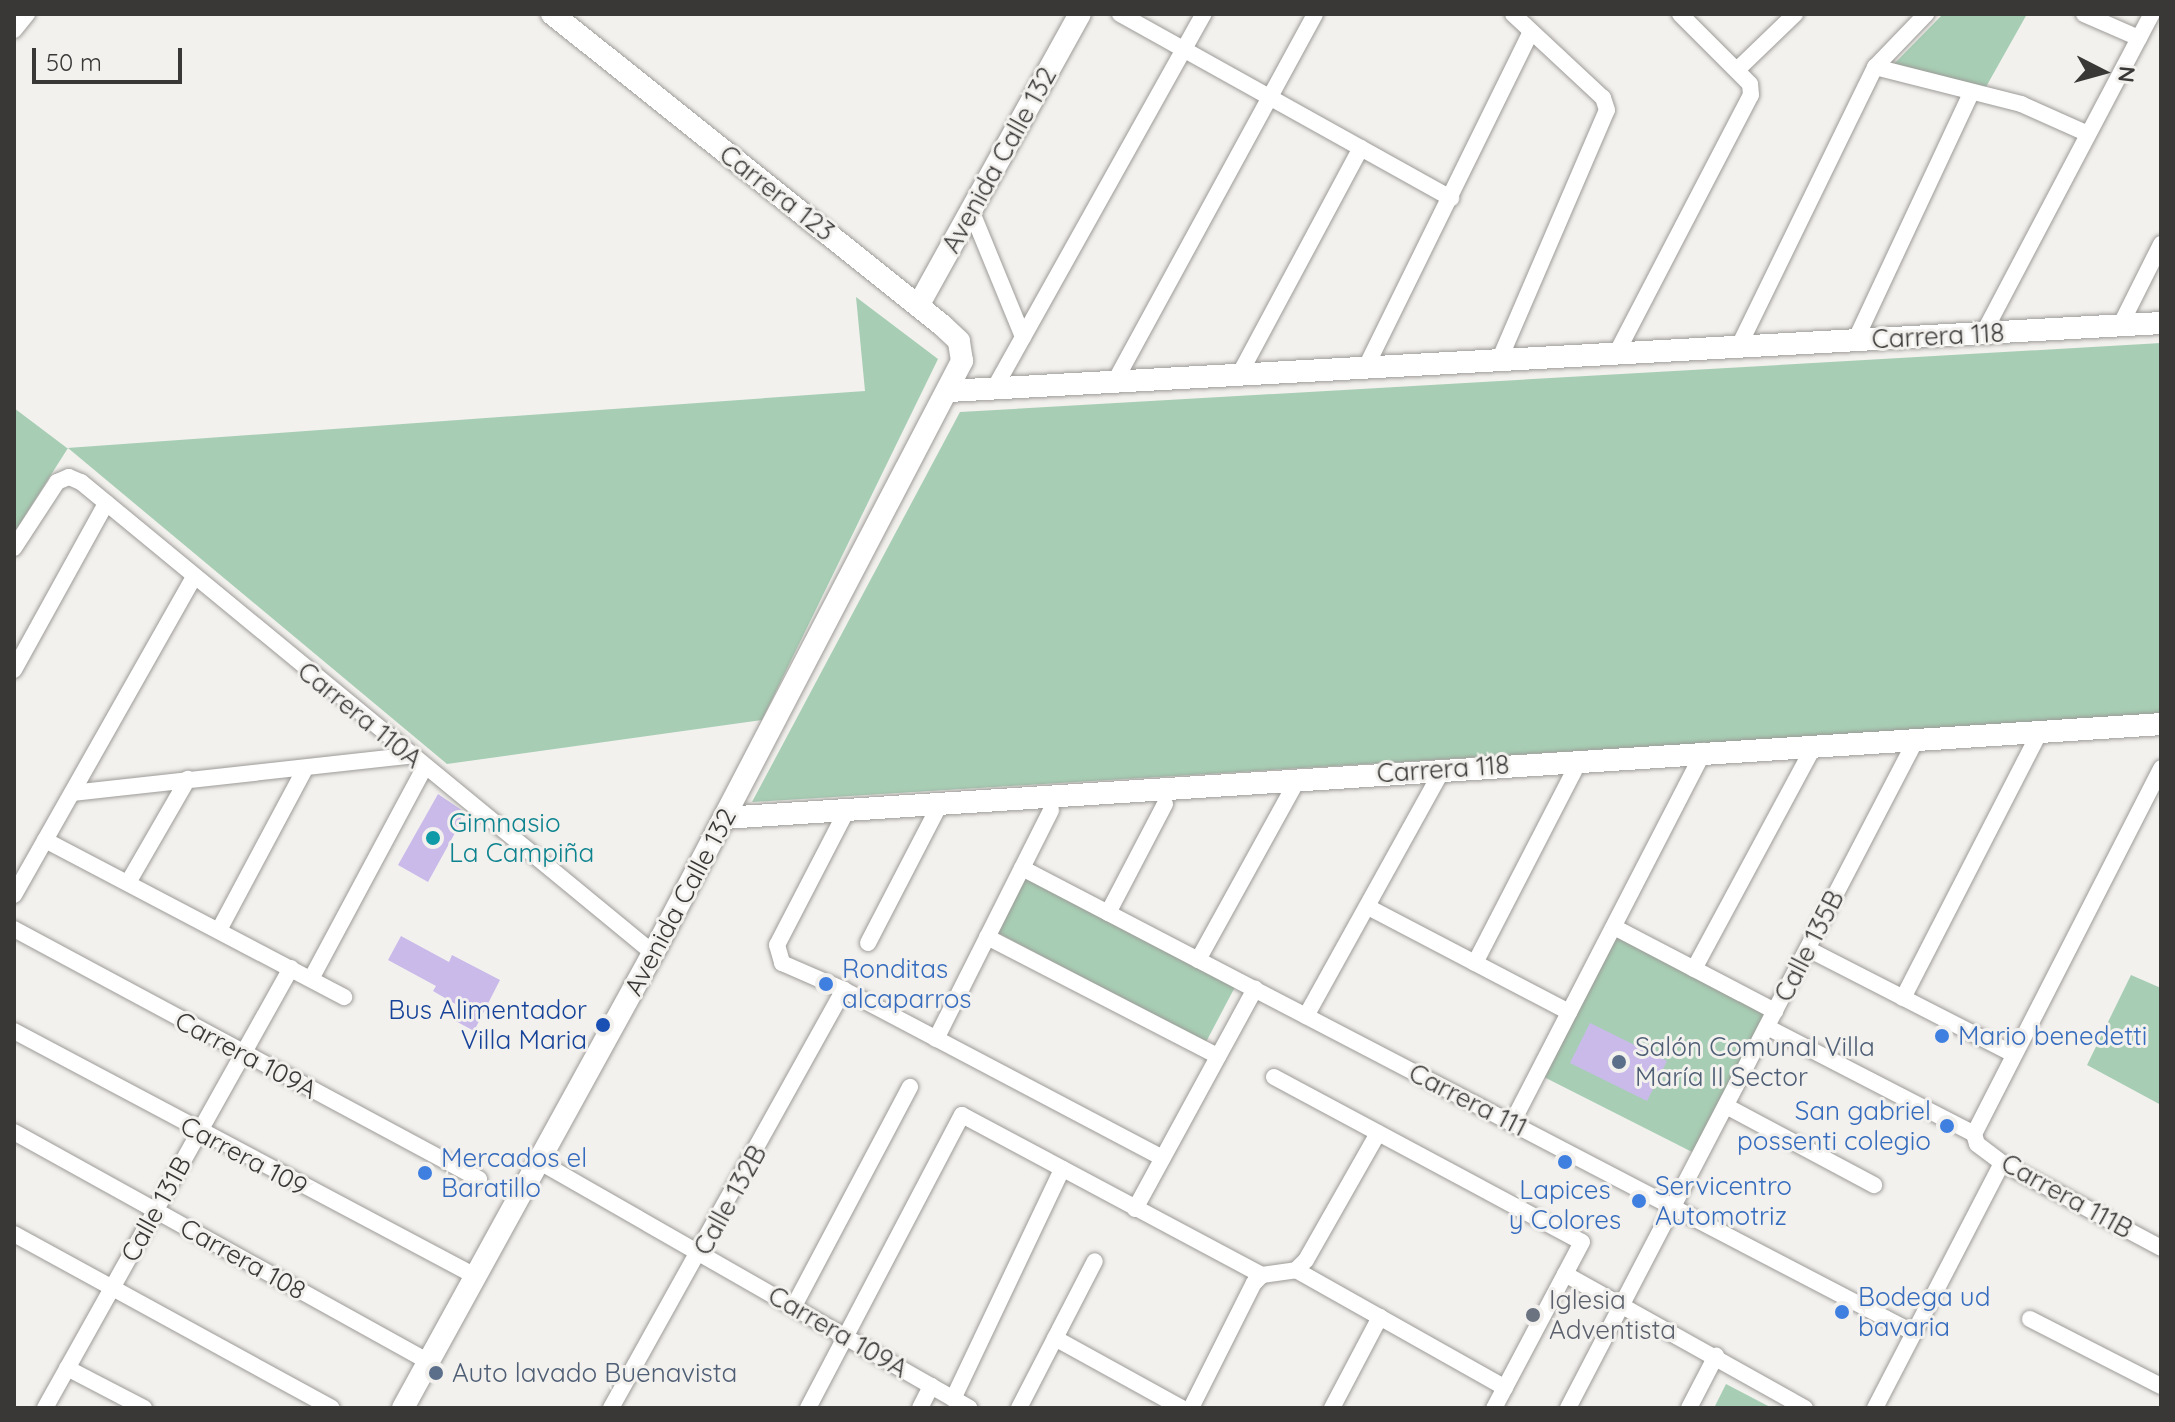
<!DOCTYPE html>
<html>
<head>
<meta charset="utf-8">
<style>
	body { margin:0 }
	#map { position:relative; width:2175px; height:1422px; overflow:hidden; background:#f3f1ee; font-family:Quicksand,sans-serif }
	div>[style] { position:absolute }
	.green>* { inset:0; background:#a7ceb4 }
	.building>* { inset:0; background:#c9baea }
	.roads { filter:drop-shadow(0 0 2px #9d9b98) drop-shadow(0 0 2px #9d9b98) }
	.street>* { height:16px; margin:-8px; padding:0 8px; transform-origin:8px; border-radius:8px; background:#fff }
	.secondary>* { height:22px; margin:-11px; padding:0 11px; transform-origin:11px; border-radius:11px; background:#fff }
	.dots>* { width:22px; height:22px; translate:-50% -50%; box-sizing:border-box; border:4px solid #f3f1ee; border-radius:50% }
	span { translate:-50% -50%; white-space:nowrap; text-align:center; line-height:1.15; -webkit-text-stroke:6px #f3f1ee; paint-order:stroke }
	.street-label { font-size:26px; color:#393837 }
	.culture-label { font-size:26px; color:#0d838f }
	.left { translate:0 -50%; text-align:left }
	.shop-label { font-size:26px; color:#366cbe }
	.right { translate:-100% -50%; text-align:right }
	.transit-label { font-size:26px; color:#164399 }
	.service-label { font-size:26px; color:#4e5e75 }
	.worship-label { font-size:26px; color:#5b616d }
	.frame { position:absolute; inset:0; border:16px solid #393837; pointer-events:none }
	.north { position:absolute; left:2063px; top:32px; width:80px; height:80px; -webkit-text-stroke:6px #f3f1ee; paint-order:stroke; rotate:96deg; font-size:22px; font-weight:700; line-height:32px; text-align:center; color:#393837 }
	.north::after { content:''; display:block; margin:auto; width:28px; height:36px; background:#393837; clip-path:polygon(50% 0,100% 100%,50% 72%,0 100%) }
	.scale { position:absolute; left:32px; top:48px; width:150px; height:36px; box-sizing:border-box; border:4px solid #393837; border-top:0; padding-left:10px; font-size:24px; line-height:28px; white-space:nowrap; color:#393837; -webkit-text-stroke:6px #f3f1ee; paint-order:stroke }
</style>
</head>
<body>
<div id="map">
	<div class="green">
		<i style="clip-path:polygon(1943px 14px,2027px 14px,1982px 94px,1890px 68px)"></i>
		<i style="clip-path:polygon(856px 297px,938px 359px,762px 720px,447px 764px,68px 448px,14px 533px,14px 408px,67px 448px,865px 391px)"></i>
		<i style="clip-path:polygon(2161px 343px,2161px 715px,752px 802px,960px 412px)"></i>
		<i style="clip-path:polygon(1026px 877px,1235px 987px,1206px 1042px,998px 933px)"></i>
		<i style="clip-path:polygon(1614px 927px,1775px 1011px,1700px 1156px,1538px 1074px)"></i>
		<i style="clip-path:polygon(2131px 975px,2161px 988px,2161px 1105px,2087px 1065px)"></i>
		<i style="clip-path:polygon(1726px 1384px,1772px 1408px,1714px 1408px)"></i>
	</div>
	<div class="building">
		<i style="clip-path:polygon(438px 794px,466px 813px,428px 882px,398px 865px)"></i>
		<i style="clip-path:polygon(401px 936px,449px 962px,452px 955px,500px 980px,474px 1031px,450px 1018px,457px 1005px,433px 991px,436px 986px,388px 960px)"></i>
		<i style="clip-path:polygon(1590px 1023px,1667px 1061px,1647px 1101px,1570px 1063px)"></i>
	</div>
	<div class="roads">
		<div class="street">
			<i style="left:1120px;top:14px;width:379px;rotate:29.1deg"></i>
			<i style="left:2084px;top:14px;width:60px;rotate:23.6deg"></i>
			<i style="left:14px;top:30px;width:21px;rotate:-51deg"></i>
			<i style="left:1875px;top:67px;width:151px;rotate:14.2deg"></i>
			<i style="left:2021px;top:104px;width:73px;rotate:24.1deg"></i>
			<i style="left:1737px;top:70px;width:81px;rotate:-44deg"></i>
			<i style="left:971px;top:210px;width:137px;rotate:67.7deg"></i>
			<i style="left:2120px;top:326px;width:92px;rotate:-63.4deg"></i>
			<i style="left:1983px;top:334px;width:362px;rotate:-62.2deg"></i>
			<i style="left:1855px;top:341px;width:272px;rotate:-64.9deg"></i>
			<i style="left:1738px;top:348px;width:313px;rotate:-64deg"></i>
			<i style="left:1875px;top:67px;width:74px;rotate:-46.1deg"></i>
			<i style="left:1615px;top:356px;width:294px;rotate:-62.5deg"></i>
			<i style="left:1751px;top:95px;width:11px;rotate:-95deg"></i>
			<i style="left:1750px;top:84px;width:99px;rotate:-135deg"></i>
			<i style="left:1498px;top:363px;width:275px;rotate:-66.7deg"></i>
			<i style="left:1607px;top:110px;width:13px;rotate:-108deg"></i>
			<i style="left:1603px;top:98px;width:123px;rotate:-137deg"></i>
			<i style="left:1365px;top:369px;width:376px;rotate:-63.8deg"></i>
			<i style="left:1238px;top:377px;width:260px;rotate:-61.8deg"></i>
			<i style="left:1114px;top:383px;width:420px;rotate:-61.4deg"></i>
			<i style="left:994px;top:389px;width:430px;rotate:-60.8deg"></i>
			<i style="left:14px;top:548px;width:79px;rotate:-56.9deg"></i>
			<i style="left:57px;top:482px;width:13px;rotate:-23deg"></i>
			<i style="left:69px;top:477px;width:13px;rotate:23deg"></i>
			<i style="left:81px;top:482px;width:741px;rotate:39.47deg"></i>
			<i style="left:14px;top:670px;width:191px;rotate:-61.1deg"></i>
			<i style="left:72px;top:793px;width:339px;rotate:-6.3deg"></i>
			<i style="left:847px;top:810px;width:152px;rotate:117.4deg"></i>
			<i style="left:777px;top:945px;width:19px;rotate:74deg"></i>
			<i style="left:782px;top:963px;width:68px;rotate:23.5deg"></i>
			<i style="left:844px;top:990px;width:360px;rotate:27.8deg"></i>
			<i style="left:45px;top:840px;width:338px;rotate:27.7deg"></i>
			<i style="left:1022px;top:868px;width:1006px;rotate:27.53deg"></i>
			<i style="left:129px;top:881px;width:118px;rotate:-60deg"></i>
			<i style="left:14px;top:895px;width:364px;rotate:-60.5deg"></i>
			<i style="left:1368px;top:907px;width:227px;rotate:27.6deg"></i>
			<i style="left:1108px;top:913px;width:123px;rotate:-62.4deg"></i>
			<i style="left:1614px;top:927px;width:182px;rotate:27.6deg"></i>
			<i style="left:14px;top:929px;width:528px;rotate:28.26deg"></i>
			<i style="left:219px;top:930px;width:183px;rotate:-61.9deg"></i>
			<i style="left:987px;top:937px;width:260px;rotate:27.3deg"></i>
			<i style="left:868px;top:943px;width:157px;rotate:-62.6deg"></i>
			<i style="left:1808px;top:949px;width:230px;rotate:27.1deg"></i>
			<i style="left:1198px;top:960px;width:207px;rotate:-61.1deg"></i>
			<i style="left:1475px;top:963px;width:229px;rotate:-62.7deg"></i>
			<i style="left:1694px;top:969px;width:255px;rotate:-61.7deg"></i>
			<i style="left:311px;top:979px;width:239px;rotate:-61.8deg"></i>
			<i style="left:1903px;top:998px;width:300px;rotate:-62.8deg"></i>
			<i style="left:1306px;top:1016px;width:282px;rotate:-61deg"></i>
			<i style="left:1767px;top:1027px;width:233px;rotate:27.3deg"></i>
			<i style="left:1974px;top:1134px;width:10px;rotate:73deg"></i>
			<i style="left:1977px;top:1144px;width:31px;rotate:37deg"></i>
			<i style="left:2002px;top:1163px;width:180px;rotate:28.1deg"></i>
			<i style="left:14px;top:1031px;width:524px;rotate:27.98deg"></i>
			<i style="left:936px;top:1039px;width:256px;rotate:-63.3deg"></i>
			<i style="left:1274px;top:1077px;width:349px;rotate:28.2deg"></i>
			<i style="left:1582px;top:1242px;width:188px;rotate:117.9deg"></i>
			<i style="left:1726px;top:1106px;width:168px;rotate:28.1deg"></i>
			<i style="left:1512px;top:1123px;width:419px;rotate:-62.7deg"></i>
			<i style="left:14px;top:1132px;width:476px;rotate:29deg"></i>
			<i style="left:1974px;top:1134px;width:411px;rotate:-62.9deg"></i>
			<i style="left:540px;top:1162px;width:495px;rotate:29.8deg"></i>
			<i style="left:1135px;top:1209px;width:251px;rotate:-61.4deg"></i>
			<i style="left:14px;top:1234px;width:362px;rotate:28.7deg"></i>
			<i style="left:1296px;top:1270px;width:240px;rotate:29.4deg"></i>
			<i style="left:1565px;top:1274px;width:275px;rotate:29.2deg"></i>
			<i style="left:794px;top:1306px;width:248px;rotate:-62.1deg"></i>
			<i style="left:2030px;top:1319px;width:147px;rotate:27.1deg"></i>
			<i style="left:1055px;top:1338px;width:145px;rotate:28.9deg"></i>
			<i style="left:67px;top:1368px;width:87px;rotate:27.5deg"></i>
			<i style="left:953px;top:1399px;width:255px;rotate:-64.6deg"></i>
			<i style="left:45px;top:1408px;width:504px;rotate:-60.79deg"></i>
			<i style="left:611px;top:1408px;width:479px;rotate:-60.9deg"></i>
			<i style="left:808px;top:1408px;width:331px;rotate:-62.3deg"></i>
			<i style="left:962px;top:1115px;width:340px;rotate:28.1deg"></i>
			<i style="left:920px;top:1408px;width:25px;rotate:-63deg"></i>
			<i style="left:1019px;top:1408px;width:165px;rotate:-62.7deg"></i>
			<i style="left:1191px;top:1408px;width:140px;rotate:-63.3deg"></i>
			<i style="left:1254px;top:1283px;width:11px;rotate:-45deg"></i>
			<i style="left:1262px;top:1275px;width:34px;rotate:-8deg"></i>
			<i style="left:1296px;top:1270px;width:14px;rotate:-45deg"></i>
			<i style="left:1306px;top:1260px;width:146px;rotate:-60.4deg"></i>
			<i style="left:1332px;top:1408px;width:103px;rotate:-62.2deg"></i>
			<i style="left:1568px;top:1408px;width:755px;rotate:-62.49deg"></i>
			<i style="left:1689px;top:1408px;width:59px;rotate:-62.6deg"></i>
			<i style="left:1875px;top:1408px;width:276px;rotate:-62.6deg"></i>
		</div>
		<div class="secondary">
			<i style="left:918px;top:306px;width:334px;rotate:-61deg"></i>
			<i style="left:949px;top:391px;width:1214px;rotate:-3.21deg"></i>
			<i style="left:724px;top:818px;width:1440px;rotate:-3.74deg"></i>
			<i style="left:403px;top:1408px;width:527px;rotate:-61.2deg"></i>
			<i style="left:657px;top:946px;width:660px;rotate:-62.46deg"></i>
			<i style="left:962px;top:361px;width:20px;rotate:-99deg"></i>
			<i style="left:959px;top:341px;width:23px;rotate:-137deg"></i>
			<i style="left:942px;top:325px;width:499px;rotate:-141.4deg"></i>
		</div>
	</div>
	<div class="dots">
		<i style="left:433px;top:838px;background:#0f9aa8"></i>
		<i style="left:826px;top:984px;background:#3f7fe0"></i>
		<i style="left:603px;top:1025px;background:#1a4fb4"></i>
		<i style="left:1942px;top:1036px;background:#3f7fe0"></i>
		<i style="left:1619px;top:1062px;background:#5c6f8a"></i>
		<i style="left:1947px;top:1126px;background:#3f7fe0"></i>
		<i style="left:1565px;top:1162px;background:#3f7fe0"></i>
		<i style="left:425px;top:1173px;background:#3f7fe0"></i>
		<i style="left:1639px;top:1201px;background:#3f7fe0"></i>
		<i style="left:1842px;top:1312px;background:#3f7fe0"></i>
		<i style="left:1533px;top:1315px;background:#6b7280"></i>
		<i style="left:436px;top:1373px;background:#5c6f8a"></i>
	</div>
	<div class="street-label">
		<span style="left:999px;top:160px;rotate:-61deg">Avenida Calle 132</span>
		<span style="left:777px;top:193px;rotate:38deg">Carrera 123</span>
		<span style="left:1938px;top:336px;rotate:-3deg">Carrera 118</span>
		<span style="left:360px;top:715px;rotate:39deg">Carrera 110A</span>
		<span style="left:1443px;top:769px;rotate:-4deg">Carrera 118</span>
		<span style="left:680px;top:902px;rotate:-62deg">Avenida Calle 132</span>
		<span style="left:1809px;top:946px;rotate:-63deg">Calle 135B</span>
		<span style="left:246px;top:1055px;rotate:28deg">Carrera 109A</span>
		<span style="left:1468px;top:1100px;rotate:27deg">Carrera 111</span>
		<span style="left:244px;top:1156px;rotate:28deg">Carrera 109</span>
		<span style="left:2067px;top:1196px;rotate:29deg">Carrera 111B</span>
		<span style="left:730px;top:1200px;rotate:-61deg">Calle 132B</span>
		<span style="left:156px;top:1209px;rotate:-61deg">Calle 131B</span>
		<span style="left:243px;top:1259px;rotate:29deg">Carrera 108</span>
		<span style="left:838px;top:1332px;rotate:30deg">Carrera 109A</span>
	</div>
	<div class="culture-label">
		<span class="left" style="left:449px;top:838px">Gimnasio<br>La Campiña</span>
	</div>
	<div class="shop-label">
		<span class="left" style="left:842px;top:984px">Ronditas<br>alcaparros</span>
		<span class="left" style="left:1958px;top:1036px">Mario benedetti</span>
		<span class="right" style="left:1931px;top:1126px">San gabriel<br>possenti colegio</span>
		<span class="left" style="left:441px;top:1173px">Mercados el<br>Baratillo</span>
		<span class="left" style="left:1655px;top:1201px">Servicentro<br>Automotriz</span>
		<span style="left:1565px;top:1205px">Lapices<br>y Colores</span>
		<span class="left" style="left:1858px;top:1312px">Bodega ud<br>bavaria</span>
	</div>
	<div class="transit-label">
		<span class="right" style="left:587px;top:1025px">Bus Alimentador<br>Villa Maria</span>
	</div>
	<div class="service-label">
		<span class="left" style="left:1635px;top:1062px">Salón Comunal Villa<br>María II Sector</span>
		<span class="left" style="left:452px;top:1373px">Auto lavado Buenavista</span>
	</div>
	<div class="worship-label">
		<span class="left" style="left:1549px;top:1315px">Iglesia<br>Adventista</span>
	</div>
	<div class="frame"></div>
	<div class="north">N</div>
	<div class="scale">50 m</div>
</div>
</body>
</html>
